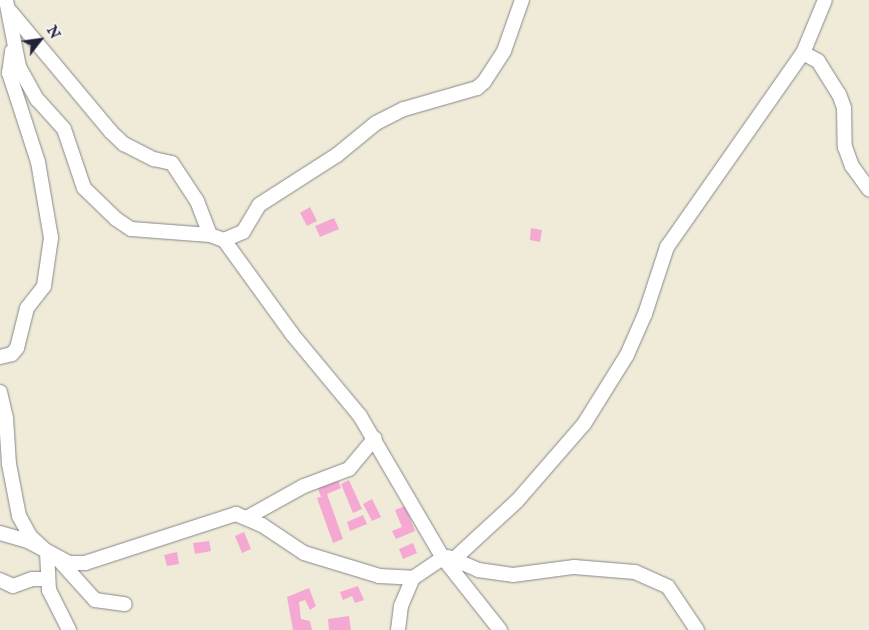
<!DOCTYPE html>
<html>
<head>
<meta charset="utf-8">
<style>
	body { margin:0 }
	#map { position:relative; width:869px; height:630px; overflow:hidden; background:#efebd8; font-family:"IM FELL English",serif }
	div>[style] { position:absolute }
	.building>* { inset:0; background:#f4a8d2 }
	.roads { filter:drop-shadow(0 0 1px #88868a) drop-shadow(0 0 1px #88868a) }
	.minor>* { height:14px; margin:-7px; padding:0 7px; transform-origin:7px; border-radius:7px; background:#fff }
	span { translate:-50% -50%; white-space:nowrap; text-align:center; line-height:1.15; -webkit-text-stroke:4px #f6f6f2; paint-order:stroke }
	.north { position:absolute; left:15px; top:15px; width:50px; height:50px; -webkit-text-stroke:4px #f6f6f2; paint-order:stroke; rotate:60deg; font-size:14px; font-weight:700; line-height:20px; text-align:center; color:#22223b }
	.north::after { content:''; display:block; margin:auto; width:18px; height:22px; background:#22223b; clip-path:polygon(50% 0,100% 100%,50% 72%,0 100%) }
</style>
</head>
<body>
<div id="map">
	<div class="building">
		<i style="clip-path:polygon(310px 207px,317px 221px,307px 226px,300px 213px)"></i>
		<i style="clip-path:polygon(334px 218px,339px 229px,320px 237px,315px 226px)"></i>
		<i style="clip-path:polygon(531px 228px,542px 230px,540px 242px,530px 240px)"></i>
		<i style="clip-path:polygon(338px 480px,341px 488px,327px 494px,343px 539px,333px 543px,317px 498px,321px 497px,318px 488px)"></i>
		<i style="clip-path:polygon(349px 480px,362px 509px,353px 513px,341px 484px)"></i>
		<i style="clip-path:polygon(372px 499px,381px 517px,372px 521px,363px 504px)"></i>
		<i style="clip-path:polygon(405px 506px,415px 531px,396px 539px,392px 531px,402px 527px,395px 510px)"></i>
		<i style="clip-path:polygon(363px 515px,367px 524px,350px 531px,347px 522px)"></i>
		<i style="clip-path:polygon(244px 532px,251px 549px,242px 553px,235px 536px)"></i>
		<i style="clip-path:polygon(209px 541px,211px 551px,195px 554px,193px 543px)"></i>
		<i style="clip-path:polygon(413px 543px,417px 553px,403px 559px,399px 549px)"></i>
		<i style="clip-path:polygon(177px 552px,179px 564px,167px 566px,164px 555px)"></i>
		<i style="clip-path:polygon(358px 586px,364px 600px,355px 603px,352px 596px,343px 600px,340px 592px)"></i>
		<i style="clip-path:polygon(309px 588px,316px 606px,310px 610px,305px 600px,299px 602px,301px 619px,310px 621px,312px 630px,293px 630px,287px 597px)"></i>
		<i style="clip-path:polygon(349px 616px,351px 630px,329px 630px,328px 619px)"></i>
	</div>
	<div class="roads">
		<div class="minor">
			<i style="left:6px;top:0;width:68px;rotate:79deg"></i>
			<i style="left:19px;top:67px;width:37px;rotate:61deg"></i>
			<i style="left:37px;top:99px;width:40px;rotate:48deg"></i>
			<i style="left:64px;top:129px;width:62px;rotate:71.3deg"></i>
			<i style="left:84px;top:188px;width:45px;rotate:44.1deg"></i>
			<i style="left:116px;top:219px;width:18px;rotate:34deg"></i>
			<i style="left:131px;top:229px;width:79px;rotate:4.3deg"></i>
			<i style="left:210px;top:235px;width:15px;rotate:20deg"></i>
			<i style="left:224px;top:240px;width:116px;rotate:54.1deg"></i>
			<i style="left:292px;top:334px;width:107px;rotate:50.3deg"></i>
			<i style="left:360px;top:416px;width:164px;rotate:59.7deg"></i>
			<i style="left:443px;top:558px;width:92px;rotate:51.6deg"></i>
			<i style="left:10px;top:11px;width:158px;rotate:50.1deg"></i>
			<i style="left:111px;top:132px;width:18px;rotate:43deg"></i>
			<i style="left:124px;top:144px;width:34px;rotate:27deg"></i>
			<i style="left:154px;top:159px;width:18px;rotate:13deg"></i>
			<i style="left:172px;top:163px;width:45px;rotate:56.7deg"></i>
			<i style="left:197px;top:201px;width:36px;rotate:69deg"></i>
			<i style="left:803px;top:53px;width:17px;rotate:28deg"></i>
			<i style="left:818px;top:61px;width:39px;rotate:58deg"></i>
			<i style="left:839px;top:94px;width:15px;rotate:70deg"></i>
			<i style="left:844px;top:108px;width:39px;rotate:89deg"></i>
			<i style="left:845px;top:147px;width:20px;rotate:70deg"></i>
			<i style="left:852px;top:166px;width:29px;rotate:54deg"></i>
			<i style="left:224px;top:240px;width:21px;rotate:-23deg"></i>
			<i style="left:243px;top:232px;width:31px;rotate:-59deg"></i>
			<i style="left:259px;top:205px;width:93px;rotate:-32.7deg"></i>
			<i style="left:337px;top:155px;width:50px;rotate:-39.4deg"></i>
			<i style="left:376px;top:123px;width:31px;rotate:-27deg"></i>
			<i style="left:404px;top:109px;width:76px;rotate:-16deg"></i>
			<i style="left:477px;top:88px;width:9px;rotate:-41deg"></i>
			<i style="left:484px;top:82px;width:37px;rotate:-57deg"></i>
			<i style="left:504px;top:51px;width:54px;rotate:-70.6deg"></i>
			<i style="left:0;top:357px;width:12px;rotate:-14deg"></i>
			<i style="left:12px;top:354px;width:8px;rotate:-50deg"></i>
			<i style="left:17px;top:348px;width:41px;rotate:-76deg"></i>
			<i style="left:27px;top:308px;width:28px;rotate:-52deg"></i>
			<i style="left:44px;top:286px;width:49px;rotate:-81.7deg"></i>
			<i style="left:51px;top:238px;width:77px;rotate:-99.7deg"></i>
			<i style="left:38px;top:162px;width:94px;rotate:-108deg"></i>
			<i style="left:9px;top:73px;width:22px;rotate:-82deg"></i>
			<i style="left:0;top:392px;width:27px;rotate:77deg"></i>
			<i style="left:6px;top:418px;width:46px;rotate:86.3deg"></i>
			<i style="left:9px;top:464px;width:53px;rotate:79.1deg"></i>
			<i style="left:19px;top:516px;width:23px;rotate:61deg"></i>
			<i style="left:30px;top:536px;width:23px;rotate:43deg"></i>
			<i style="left:47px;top:552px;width:38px;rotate:87deg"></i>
			<i style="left:49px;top:590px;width:45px;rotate:63.4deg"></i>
			<i style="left:248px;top:517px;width:64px;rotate:-29deg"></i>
			<i style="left:304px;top:486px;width:48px;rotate:-20.7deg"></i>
			<i style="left:349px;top:469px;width:40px;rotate:-50deg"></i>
			<i style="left:0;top:533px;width:29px;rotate:16deg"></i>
			<i style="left:28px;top:541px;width:47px;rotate:28.2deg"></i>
			<i style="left:69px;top:563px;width:16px"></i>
			<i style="left:85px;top:563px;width:159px;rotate:-18deg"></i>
			<i style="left:236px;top:514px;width:28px;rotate:23deg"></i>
			<i style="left:262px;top:525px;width:50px;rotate:33.7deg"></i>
			<i style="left:304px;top:553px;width:78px;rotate:17deg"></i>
			<i style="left:379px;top:576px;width:34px;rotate:3deg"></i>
			<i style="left:413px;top:578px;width:36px;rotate:-34deg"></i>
			<i style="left:443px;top:558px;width:10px;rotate:11deg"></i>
			<i style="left:453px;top:560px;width:87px;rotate:-42.7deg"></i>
			<i style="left:517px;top:501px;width:102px;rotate:-49deg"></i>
			<i style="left:584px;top:424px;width:81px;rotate:-58.1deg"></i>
			<i style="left:627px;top:355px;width:45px;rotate:-66.3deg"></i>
			<i style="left:645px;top:314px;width:71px;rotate:-71.8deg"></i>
			<i style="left:667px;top:247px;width:237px;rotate:-55deg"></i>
			<i style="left:803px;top:53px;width:57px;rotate:-67.5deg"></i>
			<i style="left:448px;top:557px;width:33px;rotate:23deg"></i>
			<i style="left:478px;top:570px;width:35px;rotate:8deg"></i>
			<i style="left:513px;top:575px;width:62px;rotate:-7.5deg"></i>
			<i style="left:574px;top:567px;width:61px;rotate:4.7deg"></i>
			<i style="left:635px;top:572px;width:36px;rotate:24deg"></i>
			<i style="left:668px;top:587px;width:52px;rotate:56deg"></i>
			<i style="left:59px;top:560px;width:54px;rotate:48deg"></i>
			<i style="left:95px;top:600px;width:30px;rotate:8deg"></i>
			<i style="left:0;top:580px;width:14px;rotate:25deg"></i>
			<i style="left:13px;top:586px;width:20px;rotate:-20deg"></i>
			<i style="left:32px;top:579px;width:16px"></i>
			<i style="left:398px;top:630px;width:24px;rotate:-83deg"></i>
			<i style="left:401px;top:606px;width:30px;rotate:-67deg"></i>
		</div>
	</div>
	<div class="north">N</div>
</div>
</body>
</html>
